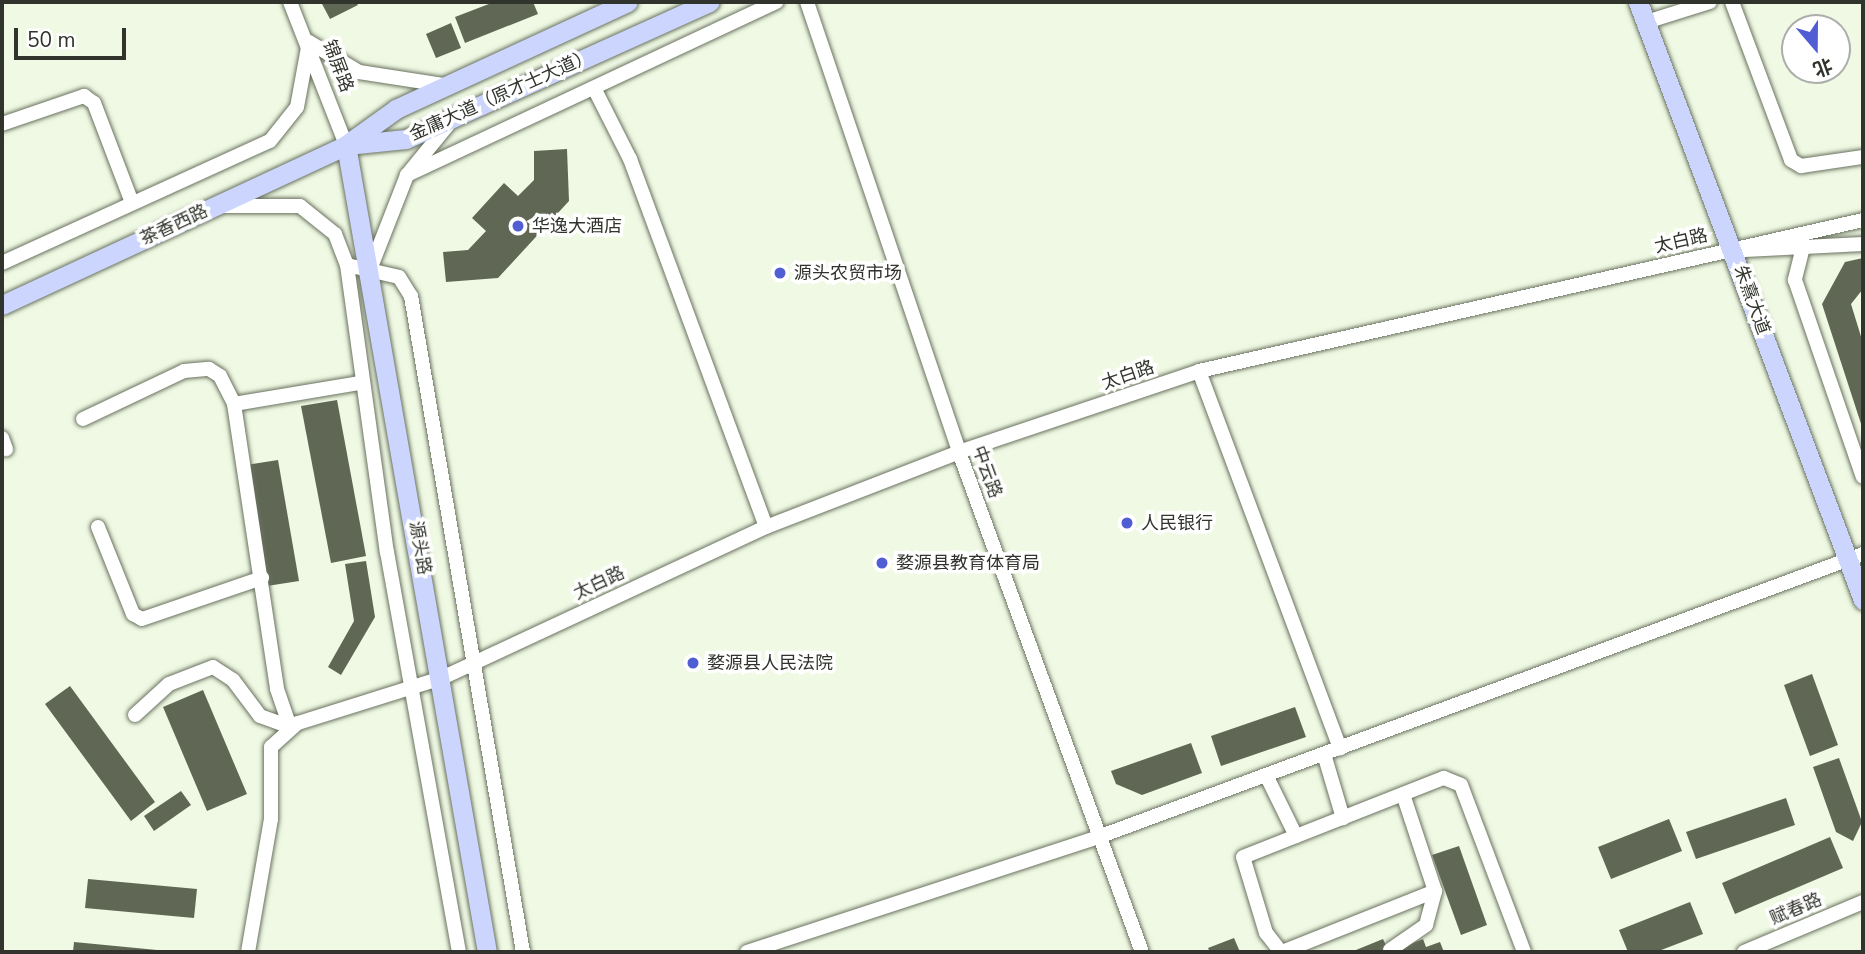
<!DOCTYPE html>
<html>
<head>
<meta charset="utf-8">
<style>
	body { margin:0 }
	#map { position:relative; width:1865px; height:954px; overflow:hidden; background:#eff9e3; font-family:"Nunito Sans","Noto Sans SC",sans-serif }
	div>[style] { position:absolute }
	.building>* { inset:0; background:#606855 }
	.roads { filter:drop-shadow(0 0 2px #69725f) drop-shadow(0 0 2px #69725f) }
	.minor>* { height:14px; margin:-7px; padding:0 7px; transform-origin:7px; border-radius:7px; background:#fff }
	.major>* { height:19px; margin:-9.5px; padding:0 9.5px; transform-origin:9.5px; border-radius:9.5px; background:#ccd5fe }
	.dots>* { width:19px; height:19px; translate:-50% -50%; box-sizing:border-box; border:4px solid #fff; border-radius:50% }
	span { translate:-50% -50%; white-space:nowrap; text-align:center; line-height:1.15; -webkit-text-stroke:7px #fff; paint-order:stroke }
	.street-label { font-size:18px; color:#30342c }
	.poi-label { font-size:18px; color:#30342c }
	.left { translate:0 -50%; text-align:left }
	.frame { position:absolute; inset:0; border:4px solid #30342c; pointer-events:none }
	.north { position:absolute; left:1781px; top:14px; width:70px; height:70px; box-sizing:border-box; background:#fff; border:2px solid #acaeab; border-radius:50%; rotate:160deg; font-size:19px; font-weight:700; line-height:28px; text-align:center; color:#30342c }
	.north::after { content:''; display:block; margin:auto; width:24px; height:32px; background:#515dd3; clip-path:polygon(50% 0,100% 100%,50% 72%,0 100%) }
	.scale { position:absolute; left:14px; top:28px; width:112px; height:32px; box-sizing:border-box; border:4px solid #30342c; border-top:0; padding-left:9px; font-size:21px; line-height:24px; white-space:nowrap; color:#30342c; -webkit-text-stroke:5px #fff; paint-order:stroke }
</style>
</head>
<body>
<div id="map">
	<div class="building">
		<i style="clip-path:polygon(321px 2px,356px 2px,358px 5px,330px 19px)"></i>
		<i style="clip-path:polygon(494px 2px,533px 2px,538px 14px,465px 43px,455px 17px)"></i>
		<i style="clip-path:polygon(451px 23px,461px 48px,436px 58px,426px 34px)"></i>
		<i style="clip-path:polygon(567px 149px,569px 201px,498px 278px,446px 282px,443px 252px,468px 250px,486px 231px,472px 218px,504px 183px,518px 196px,534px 180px,534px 151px)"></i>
		<i style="clip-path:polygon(1863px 258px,1863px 289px,1851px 304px,1863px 343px,1863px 430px,1822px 304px,1845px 262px)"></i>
		<i style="clip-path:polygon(337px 400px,366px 556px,331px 563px,301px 406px)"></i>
		<i style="clip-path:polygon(278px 460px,299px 581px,267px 586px,246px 465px)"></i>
		<i style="clip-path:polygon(366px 561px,375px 617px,341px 675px,328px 667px,354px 621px,345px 564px)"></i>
		<i style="clip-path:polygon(1812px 674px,1838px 745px,1810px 756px,1784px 685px)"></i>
		<i style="clip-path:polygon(70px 686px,155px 802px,131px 821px,45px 704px)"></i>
		<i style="clip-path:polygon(203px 690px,247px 794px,207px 811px,163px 707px)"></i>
		<i style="clip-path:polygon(1295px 707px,1306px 737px,1221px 766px,1211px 736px)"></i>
		<i style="clip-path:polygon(1191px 743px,1202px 773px,1142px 795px,1116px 784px,1111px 771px)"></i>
		<i style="clip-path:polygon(1839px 758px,1862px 822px,1853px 841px,1836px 832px,1813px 767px)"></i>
		<i style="clip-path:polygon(181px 791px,191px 805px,154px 831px,144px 816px)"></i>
		<i style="clip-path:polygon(1786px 798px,1795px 825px,1696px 859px,1686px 832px)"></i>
		<i style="clip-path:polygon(1669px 819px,1682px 851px,1611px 879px,1598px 847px)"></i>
		<i style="clip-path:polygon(1830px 837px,1843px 868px,1735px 914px,1722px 883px)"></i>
		<i style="clip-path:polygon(1459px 846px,1487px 925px,1461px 935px,1432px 855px)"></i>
		<i style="clip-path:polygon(88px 879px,197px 889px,194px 918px,85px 908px)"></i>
		<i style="clip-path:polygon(1690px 902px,1703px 934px,1656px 952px,1628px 952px,1619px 930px)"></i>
		<i style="clip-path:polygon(1234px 938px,1240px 952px,1210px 952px,1208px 948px)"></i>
		<i style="clip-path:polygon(1383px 939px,1389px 952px,1351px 952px)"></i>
		<i style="clip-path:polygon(1423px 939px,1426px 947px,1440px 942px,1444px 952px,1390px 952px)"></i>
		<i style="clip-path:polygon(74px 942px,157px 950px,157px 952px,73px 952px)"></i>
	</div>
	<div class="roads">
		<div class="minor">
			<i style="left:290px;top:2px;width:154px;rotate:68.6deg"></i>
			<i style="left:807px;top:2px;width:475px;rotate:71.3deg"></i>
			<i style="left:959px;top:452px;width:532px;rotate:69.9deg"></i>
			<i style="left:1732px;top:2px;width:169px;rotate:69.5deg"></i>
			<i style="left:1791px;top:160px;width:12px;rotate:31deg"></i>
			<i style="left:1801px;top:166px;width:63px;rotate:-8.3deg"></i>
			<i style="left:1646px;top:22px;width:67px;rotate:-17.4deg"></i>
			<i style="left:594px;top:88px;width:80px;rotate:63.1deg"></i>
			<i style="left:630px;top:159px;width:392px;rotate:69.7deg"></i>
			<i style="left:2px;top:124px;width:87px;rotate:-18.9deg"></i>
			<i style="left:84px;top:96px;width:12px;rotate:35deg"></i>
			<i style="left:94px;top:103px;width:104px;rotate:69.1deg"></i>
			<i style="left:407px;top:175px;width:408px;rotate:-25.1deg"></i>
			<i style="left:223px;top:206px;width:77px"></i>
			<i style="left:300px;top:206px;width:45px;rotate:38.7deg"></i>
			<i style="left:335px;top:234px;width:33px;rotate:69deg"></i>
			<i style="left:347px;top:265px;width:53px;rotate:13deg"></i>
			<i style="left:399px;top:277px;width:22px;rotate:58deg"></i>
			<i style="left:411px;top:296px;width:665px;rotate:80.31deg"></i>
			<i style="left:1745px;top:250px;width:118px;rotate:-2.9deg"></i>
			<i style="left:1802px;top:251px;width:30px;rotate:104deg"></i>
			<i style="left:1795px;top:280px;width:208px;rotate:71deg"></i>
			<i style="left:2px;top:263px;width:294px;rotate:-24.5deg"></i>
			<i style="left:270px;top:141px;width:43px;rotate:-51.5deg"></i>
			<i style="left:297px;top:107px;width:66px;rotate:-79.5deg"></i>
			<i style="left:309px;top:42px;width:58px;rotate:31deg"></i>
			<i style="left:359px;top:72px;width:85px;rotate:8.8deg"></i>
			<i style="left:347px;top:265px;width:290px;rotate:82.1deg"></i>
			<i style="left:387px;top:552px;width:406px;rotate:79.8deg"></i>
			<i style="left:371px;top:267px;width:99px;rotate:-68.6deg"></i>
			<i style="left:407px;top:175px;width:71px;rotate:-50.7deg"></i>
			<i style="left:1199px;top:371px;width:403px;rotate:69.5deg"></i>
			<i style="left:234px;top:404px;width:288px;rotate:81.4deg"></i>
			<i style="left:277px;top:689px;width:40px;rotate:71.1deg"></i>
			<i style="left:83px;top:419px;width:112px;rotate:-25.4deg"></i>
			<i style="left:184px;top:371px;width:25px;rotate:-5deg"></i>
			<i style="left:209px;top:369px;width:13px;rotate:32deg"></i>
			<i style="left:220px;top:376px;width:31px;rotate:63deg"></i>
			<i style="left:234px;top:404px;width:128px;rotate:-9.5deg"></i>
			<i style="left:2px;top:438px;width:12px;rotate:70deg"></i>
			<i style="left:98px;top:527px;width:94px;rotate:68.1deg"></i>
			<i style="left:133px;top:614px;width:10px;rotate:29deg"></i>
			<i style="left:142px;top:619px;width:127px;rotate:-18.9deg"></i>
			<i style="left:135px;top:715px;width:46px;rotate:-42.4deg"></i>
			<i style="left:169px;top:684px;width:47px;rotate:-21.1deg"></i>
			<i style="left:213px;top:667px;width:24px;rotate:33deg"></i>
			<i style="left:233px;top:680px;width:45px;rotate:53.1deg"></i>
			<i style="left:260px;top:716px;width:32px;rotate:20deg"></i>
			<i style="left:1324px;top:754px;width:67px;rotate:73.5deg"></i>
			<i style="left:1266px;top:775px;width:68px;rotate:63.8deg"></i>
			<i style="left:1390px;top:950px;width:44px;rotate:-34.8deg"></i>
			<i style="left:1426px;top:925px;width:35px;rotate:-75deg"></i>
			<i style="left:1435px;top:891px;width:102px;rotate:-108.3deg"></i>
			<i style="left:248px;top:952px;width:135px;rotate:-80.2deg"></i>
			<i style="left:271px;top:819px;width:72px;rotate:-90deg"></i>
			<i style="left:271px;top:747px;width:36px;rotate:-42deg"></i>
			<i style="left:298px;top:723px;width:151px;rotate:-17.4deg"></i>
			<i style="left:442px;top:678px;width:357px;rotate:-25deg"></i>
			<i style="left:766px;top:527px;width:207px;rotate:-21.2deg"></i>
			<i style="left:959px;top:452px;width:253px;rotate:-18.6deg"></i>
			<i style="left:1199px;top:371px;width:681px;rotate:-12.81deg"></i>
			<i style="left:747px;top:952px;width:373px;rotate:-18.1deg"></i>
			<i style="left:1101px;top:836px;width:813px;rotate:-20.31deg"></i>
			<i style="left:1281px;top:952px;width:24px;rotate:-128deg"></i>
			<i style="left:1266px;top:933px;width:79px;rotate:-106.8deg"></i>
			<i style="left:1243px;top:857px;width:216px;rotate:-21.5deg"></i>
			<i style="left:1444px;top:778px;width:18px;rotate:22deg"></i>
			<i style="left:1461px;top:785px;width:178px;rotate:69.3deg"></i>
			<i style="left:1282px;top:952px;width:165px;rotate:-21.7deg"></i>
			<i style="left:1744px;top:952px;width:129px;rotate:-22.8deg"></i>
		</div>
		<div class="major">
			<i style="left:1638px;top:2px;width:639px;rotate:69.38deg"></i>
			<i style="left:346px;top:145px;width:819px;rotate:80.09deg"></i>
			<i style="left:347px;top:145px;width:59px;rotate:-5.8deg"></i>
			<i style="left:406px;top:139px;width:333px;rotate:-24.3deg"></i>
			<i style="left:2px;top:305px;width:379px;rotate:-24.9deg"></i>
			<i style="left:346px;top:145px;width:62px;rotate:-35.8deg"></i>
			<i style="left:396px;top:109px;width:255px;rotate:-24.8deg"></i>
		</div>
	</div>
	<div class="dots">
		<i style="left:518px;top:226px;background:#515dd3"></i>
		<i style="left:780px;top:273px;background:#515dd3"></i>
		<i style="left:1127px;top:523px;background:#515dd3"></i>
		<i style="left:882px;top:563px;background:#515dd3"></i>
		<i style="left:693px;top:663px;background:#515dd3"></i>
	</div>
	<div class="street-label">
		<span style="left:338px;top:66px;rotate:69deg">锦屏路</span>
		<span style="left:501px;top:95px;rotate:-24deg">金庸大道（原才士大道）</span>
		<span style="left:174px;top:225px;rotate:-25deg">茶香西路</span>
		<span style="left:1681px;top:241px;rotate:-13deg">太白路</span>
		<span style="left:1752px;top:300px;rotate:70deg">朱熹大道</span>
		<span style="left:1128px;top:375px;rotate:-19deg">太白路</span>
		<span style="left:987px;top:472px;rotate:70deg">中云路</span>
		<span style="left:420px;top:548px;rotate:80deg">源头路</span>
		<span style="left:599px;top:583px;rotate:-25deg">太白路</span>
		<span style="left:1796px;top:909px;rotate:-23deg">赋春路</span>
	</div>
	<div class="poi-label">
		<span class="left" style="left:532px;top:226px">华逸大酒店</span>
		<span class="left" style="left:794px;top:273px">源头农贸市场</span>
		<span class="left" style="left:1141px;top:523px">人民银行</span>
		<span class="left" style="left:896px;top:563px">婺源县教育体育局</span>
		<span class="left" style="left:707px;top:663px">婺源县人民法院</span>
	</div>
	<div class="frame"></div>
	<div class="north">北</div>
	<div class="scale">50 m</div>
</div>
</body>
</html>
